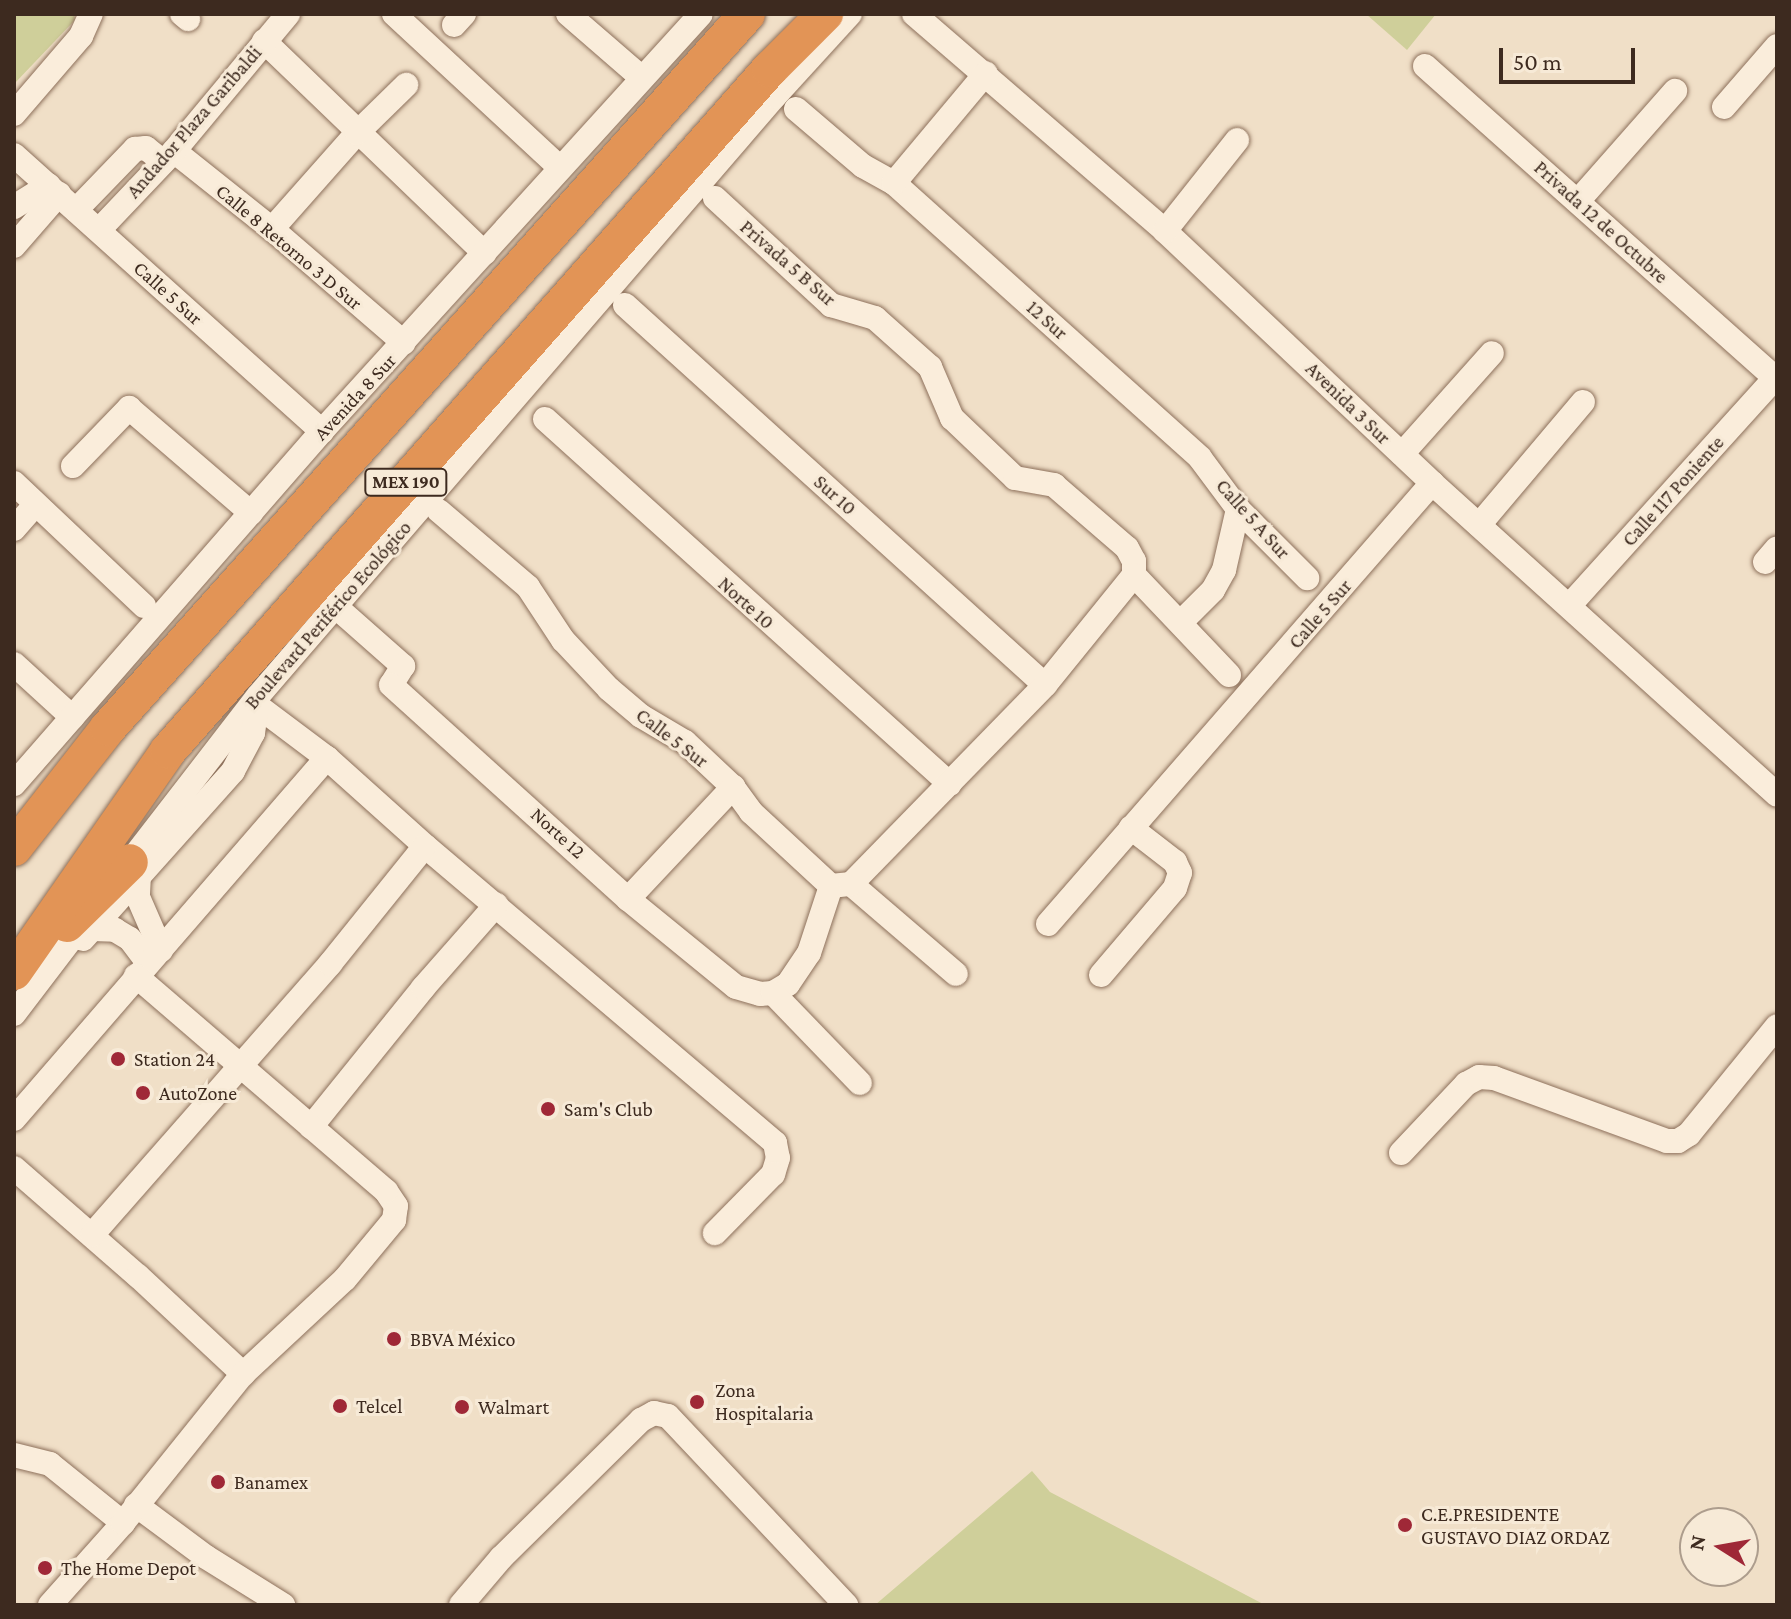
<!DOCTYPE html>
<html>
<head>
<meta charset="utf-8">
<style>
	body { margin:0 }
	#map { position:relative; width:1791px; height:1619px; overflow:hidden; background:#f0dfc7; font-family:"Crimson Pro",serif }
	div>[style] { position:absolute }
	.green>* { inset:0; background:#cfcf9a }
	.roads { filter:drop-shadow(0 0 2px #8d705b) drop-shadow(0 0 2px #8d705b) }
	.minor>* { height:24px; margin:-12px; padding:0 12px; transform-origin:12px; border-radius:12px; background:#faeddb }
	.highway>* { height:36px; margin:-18px; padding:0 18px; transform-origin:18px; border-radius:18px; background:#e29456 }
	.dots>* { width:22px; height:22px; translate:-50% -50%; box-sizing:border-box; border:4px solid #f7ead7; border-radius:50% }
	span { translate:-50% -50%; white-space:nowrap; text-align:center; line-height:1.15; -webkit-text-stroke:6px #f7ead7; paint-order:stroke }
	.shield-label span { padding:2px 6px; background:#f7ead7; border:2px solid; border-radius:6px; -webkit-text-stroke-width:0 }
	.shield-label { font-size:18px; color:#3d2a1f; font-weight:700 }
	.street-label { font-size:20px; color:#3d2a1f }
	.poi-label { font-size:20px; color:#3d2a1f }
	.left { translate:0 -50%; text-align:left }
	.frame { position:absolute; inset:0; border:16px solid #3d2a1f; pointer-events:none }
	.north { position:absolute; left:1679px; top:1507px; width:80px; height:80px; box-sizing:border-box; background:#f7ead7; border:2px solid #ad9d8d; border-radius:50%; rotate:281deg; font-size:22px; font-weight:700; line-height:32px; text-align:center; color:#3d2a1f }
	.north::after { content:''; display:block; margin:auto; width:28px; height:36px; background:#9f2837; clip-path:polygon(50% 0,100% 100%,50% 72%,0 100%) }
	.scale { position:absolute; left:1499px; top:48px; width:136px; height:36px; box-sizing:border-box; border:4px solid #3d2a1f; border-top:0; padding-left:10px; font-size:24px; line-height:28px; white-space:nowrap; color:#3d2a1f; -webkit-text-stroke:6px #f7ead7; paint-order:stroke }
</style>
</head>
<body>
<div id="map">
	<div class="green">
		<i style="clip-path:polygon(14px 14px,74px 14px,75px 20px,14px 84px)"></i>
		<i style="clip-path:polygon(1366px 14px,1436px 14px,1407px 50px)"></i>
		<i style="clip-path:polygon(1032px 1471px,1050px 1492px,1265px 1605px,875px 1605px)"></i>
	</div>
	<div class="roads">
		<div class="minor">
			<i style="left:182px;top:14px;width:8px;rotate:40deg"></i>
			<i style="left:394px;top:14px;width:217px;rotate:42.8deg"></i>
			<i style="left:568px;top:14px;width:98px;rotate:40.9deg"></i>
			<i style="left:914px;top:14px;width:332px;rotate:40.8deg"></i>
			<i style="left:1165px;top:231px;width:367px;rotate:43.3deg"></i>
			<i style="left:1432px;top:483px;width:465px;rotate:42.1deg"></i>
			<i style="left:454px;top:25px;width:15px;rotate:-48deg"></i>
			<i style="left:264px;top:41px;width:306px;rotate:43.9deg"></i>
			<i style="left:1425px;top:66px;width:472px;rotate:41.7deg"></i>
			<i style="left:1724px;top:107px;width:81px;rotate:-49deg"></i>
			<i style="left:796px;top:109px;width:88px;rotate:40.4deg"></i>
			<i style="left:863px;top:166px;width:35px;rotate:29deg"></i>
			<i style="left:894px;top:183px;width:411px;rotate:41.9deg"></i>
			<i style="left:1200px;top:458px;width:64px;rotate:53.3deg"></i>
			<i style="left:1238px;top:509px;width:98px;rotate:45deg"></i>
			<i style="left:14px;top:114px;width:103px;rotate:-49.3deg"></i>
			<i style="left:81px;top:36px;width:24px;rotate:-66deg"></i>
			<i style="left:174px;top:151px;width:125px;rotate:38.5deg"></i>
			<i style="left:272px;top:229px;width:174px;rotate:40.8deg"></i>
			<i style="left:14px;top:155px;width:414px;rotate:41.9deg"></i>
			<i style="left:894px;top:183px;width:143px;rotate:-50.1deg"></i>
			<i style="left:715px;top:198px;width:158px;rotate:42.7deg"></i>
			<i style="left:831px;top:305px;width:46px;rotate:16.5deg"></i>
			<i style="left:875px;top:318px;width:74px;rotate:41.7deg"></i>
			<i style="left:930px;top:367px;width:56px;rotate:66.7deg"></i>
			<i style="left:952px;top:418px;width:87px;rotate:43.6deg"></i>
			<i style="left:1015px;top:478px;width:40px;rotate:10deg"></i>
			<i style="left:1054px;top:485px;width:96px;rotate:40.8deg"></i>
			<i style="left:1127px;top:548px;width:15px;rotate:62deg"></i>
			<i style="left:1134px;top:561px;width:14px;rotate:90deg"></i>
			<i style="left:1134px;top:575px;width:138px;rotate:46.5deg"></i>
			<i style="left:1578px;top:201px;width:147px;rotate:-48.6deg"></i>
			<i style="left:14px;top:207px;width:41px;rotate:-32.2deg"></i>
			<i style="left:76px;top:210px;width:85px;rotate:-46deg"></i>
			<i style="left:135px;top:149px;width:11px;rotate:-5deg"></i>
			<i style="left:146px;top:148px;width:22px;rotate:39deg"></i>
			<i style="left:272px;top:229px;width:128px;rotate:-48.5deg"></i>
			<i style="left:357px;top:133px;width:69px;rotate:-44.4deg"></i>
			<i style="left:99px;top:230px;width:109px;rotate:-46.5deg"></i>
			<i style="left:174px;top:151px;width:178px;rotate:-50.2deg"></i>
			<i style="left:1165px;top:231px;width:116px;rotate:-51.6deg"></i>
			<i style="left:14px;top:246px;width:69px;rotate:-49.1deg"></i>
			<i style="left:625px;top:305px;width:566px;rotate:42.14deg"></i>
			<i style="left:545px;top:419px;width:545px;rotate:42.03deg"></i>
			<i style="left:1402px;top:454px;width:135px;rotate:-48.3deg"></i>
			<i style="left:73px;top:466px;width:81px;rotate:-46deg"></i>
			<i style="left:129px;top:408px;width:161px;rotate:40.7deg"></i>
			<i style="left:14px;top:483px;width:179px;rotate:43.4deg"></i>
			<i style="left:439px;top:511px;width:117px;rotate:40.5deg"></i>
			<i style="left:528px;top:587px;width:64px;rotate:56.6deg"></i>
			<i style="left:563px;top:640px;width:67px;rotate:46.8deg"></i>
			<i style="left:609px;top:689px;width:42px;rotate:40.2deg"></i>
			<i style="left:641px;top:716px;width:51px;rotate:30.6deg"></i>
			<i style="left:685px;top:742px;width:66px;rotate:43.2deg"></i>
			<i style="left:733px;top:787px;width:31px;rotate:54deg"></i>
			<i style="left:751px;top:812px;width:109px;rotate:42.8deg"></i>
			<i style="left:831px;top:886px;width:20px;rotate:-6deg"></i>
			<i style="left:851px;top:884px;width:138px;rotate:40.6deg"></i>
			<i style="left:1479px;top:525px;width:161px;rotate:-49.8deg"></i>
			<i style="left:14px;top:529px;width:33px;rotate:-49deg"></i>
			<i style="left:1765px;top:562px;width:18px;rotate:-49deg"></i>
			<i style="left:335px;top:606px;width:91px;rotate:41.4deg"></i>
			<i style="left:403px;top:666px;width:22px;rotate:122deg"></i>
			<i style="left:391px;top:685px;width:319px;rotate:42.1deg"></i>
			<i style="left:628px;top:899px;width:139px;rotate:39.2deg"></i>
			<i style="left:736px;top:987px;width:25px;rotate:16deg"></i>
			<i style="left:760px;top:994px;width:13px;rotate:-4deg"></i>
			<i style="left:773px;top:993px;width:17px;rotate:-31deg"></i>
			<i style="left:788px;top:984px;width:37px;rotate:-56deg"></i>
			<i style="left:809px;top:953px;width:71px;rotate:-71.8deg"></i>
			<i style="left:1569px;top:606px;width:310px;rotate:-47.9deg"></i>
			<i style="left:1181px;top:622px;width:45px;rotate:-45deg"></i>
			<i style="left:1213px;top:590px;width:23px;rotate:-61deg"></i>
			<i style="left:1224px;top:570px;width:63px;rotate:-77.1deg"></i>
			<i style="left:14px;top:664px;width:79px;rotate:42.4deg"></i>
			<i style="left:259px;top:707px;width:85px;rotate:36.9deg"></i>
			<i style="left:327px;top:758px;width:132px;rotate:41.9deg"></i>
			<i style="left:425px;top:846px;width:459px;rotate:40.3deg"></i>
			<i style="left:775px;top:1143px;width:15px;rotate:79deg"></i>
			<i style="left:778px;top:1158px;width:17px;rotate:107deg"></i>
			<i style="left:773px;top:1174px;width:83px;rotate:134.5deg"></i>
			<i style="left:14px;top:784px;width:468px;rotate:-48.9deg"></i>
			<i style="left:322px;top:431px;width:563px;rotate:-47.73deg"></i>
			<i style="left:122px;top:872px;width:222px;rotate:-52.3deg"></i>
			<i style="left:258px;top:696px;width:792px;rotate:-49.25deg"></i>
			<i style="left:775px;top:96px;width:111px;rotate:-47.6deg"></i>
			<i style="left:139px;top:875px;width:22px;rotate:93deg"></i>
			<i style="left:138px;top:897px;width:58px;rotate:66.5deg"></i>
			<i style="left:851px;top:884px;width:278px;rotate:-45.7deg"></i>
			<i style="left:1045px;top:685px;width:141px;rotate:-51deg"></i>
			<i style="left:628px;top:899px;width:154px;rotate:-46.8deg"></i>
			<i style="left:1048px;top:924px;width:585px;rotate:-48.95deg"></i>
			<i style="left:92px;top:929px;width:23px;rotate:2deg"></i>
			<i style="left:115px;top:930px;width:17px;rotate:31deg"></i>
			<i style="left:130px;top:939px;width:30px;rotate:53deg"></i>
			<i style="left:83px;top:939px;width:225px;rotate:-48.2deg"></i>
			<i style="left:233px;top:771px;width:43px;rotate:-62.2deg"></i>
			<i style="left:253px;top:733px;width:34px;rotate:-82deg"></i>
			<i style="left:1101px;top:975px;width:114px;rotate:-49.6deg"></i>
			<i style="left:1175px;top:888px;width:16px;rotate:-72deg"></i>
			<i style="left:1180px;top:873px;width:12px;rotate:-114deg"></i>
			<i style="left:1175px;top:862px;width:56px;rotate:-142.3deg"></i>
			<i style="left:773px;top:993px;width:125px;rotate:46deg"></i>
			<i style="left:14px;top:1014px;width:122px;rotate:-52.7deg"></i>
			<i style="left:14px;top:1119px;width:478px;rotate:-49.1deg"></i>
			<i style="left:311px;top:1127px;width:179px;rotate:-51.1deg"></i>
			<i style="left:423px;top:988px;width:111px;rotate:-48.7deg"></i>
			<i style="left:1401px;top:1153px;width:95px;rotate:-46.7deg"></i>
			<i style="left:1466px;top:1084px;width:15px;rotate:-28deg"></i>
			<i style="left:1479px;top:1077px;width:15px;rotate:4deg"></i>
			<i style="left:1494px;top:1078px;width:184px;rotate:20deg"></i>
			<i style="left:1667px;top:1141px;width:11px"></i>
			<i style="left:1678px;top:1141px;width:13px;rotate:-32deg"></i>
			<i style="left:1689px;top:1134px;width:139px;rotate:-50.8deg"></i>
			<i style="left:14px;top:1168px;width:164px;rotate:41.1deg"></i>
			<i style="left:138px;top:1276px;width:144px;rotate:43deg"></i>
			<i style="left:92px;top:1235px;width:361px;rotate:-48.7deg"></i>
			<i style="left:330px;top:964px;width:151px;rotate:-51.2deg"></i>
			<i style="left:14px;top:1455px;width:37px;rotate:14deg"></i>
			<i style="left:50px;top:1464px;width:94px;rotate:38.9deg"></i>
			<i style="left:136px;top:1505px;width:87px;rotate:36.6deg"></i>
			<i style="left:206px;top:1557px;width:91px;rotate:31.9deg"></i>
			<i style="left:50px;top:1605px;width:110px;rotate:-48.3deg"></i>
			<i style="left:123px;top:1523px;width:191px;rotate:-51.2deg"></i>
			<i style="left:243px;top:1374px;width:139px;rotate:-43deg"></i>
			<i style="left:345px;top:1279px;width:77px;rotate:-50.3deg"></i>
			<i style="left:394px;top:1220px;width:14px;rotate:-82deg"></i>
			<i style="left:396px;top:1206px;width:18px;rotate:-124deg"></i>
			<i style="left:386px;top:1191px;width:330px;rotate:-139.3deg"></i>
			<i style="left:461px;top:1605px;width:62px;rotate:-49.6deg"></i>
			<i style="left:501px;top:1558px;width:197px;rotate:-44.6deg"></i>
			<i style="left:641px;top:1420px;width:15px;rotate:-28deg"></i>
			<i style="left:654px;top:1413px;width:14px;rotate:12deg"></i>
			<i style="left:668px;top:1416px;width:260px;rotate:46.7deg"></i>
		</div>
		<div class="highway">
			<i style="left:14px;top:848px;width:152px;rotate:-51.9deg"></i>
			<i style="left:108px;top:728px;width:958px;rotate:-48.17deg"></i>
			<i style="left:67px;top:924px;width:88px;rotate:-44.5deg"></i>
			<i style="left:14px;top:972px;width:269px;rotate:-55.1deg"></i>
			<i style="left:168px;top:751px;width:910px;rotate:-48.57deg"></i>
			<i style="left:770px;top:69px;width:78px;rotate:-45deg"></i>
		</div>
	</div>
	<div class="dots">
		<i style="left:118px;top:1059px;background:#9f2837"></i>
		<i style="left:143px;top:1093px;background:#9f2837"></i>
		<i style="left:548px;top:1109px;background:#9f2837"></i>
		<i style="left:394px;top:1339px;background:#9f2837"></i>
		<i style="left:697px;top:1402px;background:#9f2837"></i>
		<i style="left:340px;top:1406px;background:#9f2837"></i>
		<i style="left:462px;top:1407px;background:#9f2837"></i>
		<i style="left:218px;top:1482px;background:#9f2837"></i>
		<i style="left:1405px;top:1525px;background:#9f2837"></i>
		<i style="left:45px;top:1568px;background:#9f2837"></i>
	</div>
	<div class="shield-label">
		<span style="left:406px;top:482px">MEX 190</span>
	</div>
	<div class="street-label">
		<span style="left:194px;top:122px;rotate:-49deg">Andador Plaza Garibaldi</span>
		<span style="left:1601px;top:222px;rotate:42deg">Privada 12 de Octubre</span>
		<span style="left:289px;top:247px;rotate:40deg">Calle 8 Retorno 3 D Sur</span>
		<span style="left:788px;top:263px;rotate:41deg">Privada 5 B Sur</span>
		<span style="left:168px;top:293px;rotate:42deg">Calle 5 Sur</span>
		<span style="left:1047px;top:320px;rotate:42deg">12 Sur</span>
		<span style="left:355px;top:397px;rotate:-47deg">Avenida 8 Sur</span>
		<span style="left:1348px;top:403px;rotate:44deg">Avenida 3 Sur</span>
		<span style="left:1673px;top:491px;rotate:-48deg">Calle 117 Poniente</span>
		<span style="left:835px;top:495px;rotate:42deg">Sur 10</span>
		<span style="left:1253px;top:519px;rotate:48deg">Calle 5 A Sur</span>
		<span style="left:746px;top:603px;rotate:42deg">Norte 10</span>
		<span style="left:1320px;top:614px;rotate:-49deg">Calle 5 Sur</span>
		<span style="left:328px;top:615px;rotate:-49deg">Boulevard Periférico Ecológico</span>
		<span style="left:672px;top:738px;rotate:37deg">Calle 5 Sur</span>
		<span style="left:558px;top:833px;rotate:42deg">Norte 12</span>
	</div>
	<div class="poi-label">
		<span class="left" style="left:134px;top:1059px">Station 24</span>
		<span class="left" style="left:159px;top:1093px">AutoZone</span>
		<span class="left" style="left:564px;top:1109px">Sam's Club</span>
		<span class="left" style="left:410px;top:1339px">BBVA México</span>
		<span class="left" style="left:715px;top:1402px">Zona<br>Hospitalaria</span>
		<span class="left" style="left:356px;top:1406px">Telcel</span>
		<span class="left" style="left:478px;top:1407px">Walmart</span>
		<span class="left" style="left:234px;top:1482px">Banamex</span>
		<span class="left" style="left:1421px;top:1526px">C.E.PRESIDENTE<br>GUSTAVO DIAZ ORDAZ</span>
		<span class="left" style="left:61px;top:1568px">The Home Depot</span>
	</div>
	<div class="frame"></div>
	<div class="north">N</div>
	<div class="scale">50 m</div>
</div>
</body>
</html>
